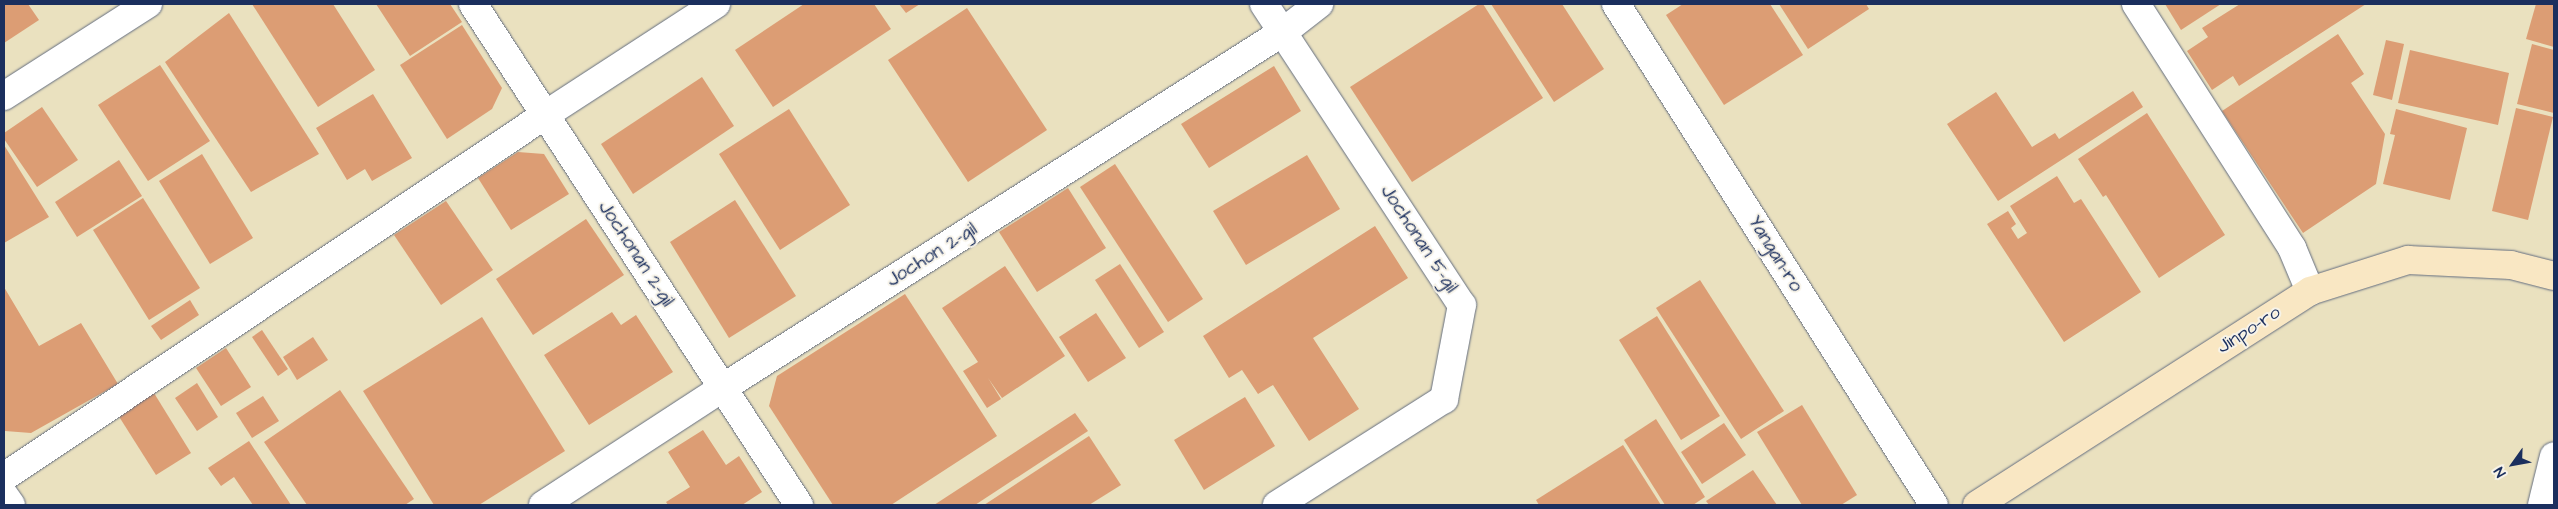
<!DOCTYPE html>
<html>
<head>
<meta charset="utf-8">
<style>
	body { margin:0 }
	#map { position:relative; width:2558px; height:509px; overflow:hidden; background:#eae1bf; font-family:"Architects Daughter",sans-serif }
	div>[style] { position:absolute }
	.building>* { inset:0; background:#dc9d74 }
	.roads { filter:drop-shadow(0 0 1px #636d80) drop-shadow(0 0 1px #636d80) }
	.street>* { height:28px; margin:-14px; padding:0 14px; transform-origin:14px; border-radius:14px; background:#fff }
	.secondary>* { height:28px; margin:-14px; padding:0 14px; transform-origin:14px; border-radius:14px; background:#f9e7c3 }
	span { translate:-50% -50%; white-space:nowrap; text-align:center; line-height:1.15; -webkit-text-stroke:4px #f7f3e8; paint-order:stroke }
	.street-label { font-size:19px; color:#1b2f5e }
	.frame { position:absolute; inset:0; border:5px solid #1b2f5e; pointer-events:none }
	.north { position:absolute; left:2488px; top:439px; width:50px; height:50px; -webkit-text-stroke:4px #f7f3e8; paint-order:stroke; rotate:238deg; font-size:14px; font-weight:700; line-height:20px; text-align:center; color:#1b2f5e }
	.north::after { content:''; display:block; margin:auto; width:18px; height:22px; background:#1b2f5e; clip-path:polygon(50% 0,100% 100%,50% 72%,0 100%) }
</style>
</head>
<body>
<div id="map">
	<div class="building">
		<i style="clip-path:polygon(4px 4px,28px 4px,39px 20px,4px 43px)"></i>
		<i style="clip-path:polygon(252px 4px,333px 4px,375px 70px,318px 107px)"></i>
		<i style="clip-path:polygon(376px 4px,450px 4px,462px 22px,410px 56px)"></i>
		<i style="clip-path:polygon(804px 4px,874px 4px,891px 29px,773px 107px,735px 50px)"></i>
		<i style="clip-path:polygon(899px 4px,920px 4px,906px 13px)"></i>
		<i style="clip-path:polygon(1479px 4px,1483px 4px,1543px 98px,1412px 182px,1350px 87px)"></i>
		<i style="clip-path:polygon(1491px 4px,1562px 4px,1604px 69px,1554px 102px)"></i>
		<i style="clip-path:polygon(1683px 4px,1770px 4px,1803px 55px,1724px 105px,1666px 15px)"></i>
		<i style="clip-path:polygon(1779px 4px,1866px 4px,1869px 9px,1808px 49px)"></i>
		<i style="clip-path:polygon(2165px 4px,2221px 4px,2181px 30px)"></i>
		<i style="clip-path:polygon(2240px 4px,2366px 4px,2239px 86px,2233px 76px,2212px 90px,2187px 51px,2208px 37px,2202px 28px)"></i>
		<i style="clip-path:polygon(2536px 4px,2554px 4px,2554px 47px,2526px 39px)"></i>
		<i style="clip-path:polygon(967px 8px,1047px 130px,968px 182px,888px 60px)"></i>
		<i style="clip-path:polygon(229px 13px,319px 154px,251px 192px,165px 62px)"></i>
		<i style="clip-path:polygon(462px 25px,502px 88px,492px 109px,447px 139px,400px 65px)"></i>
		<i style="clip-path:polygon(2338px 34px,2364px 74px,2351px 83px,2385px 134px,2376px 184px,2303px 233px,2222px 111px)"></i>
		<i style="clip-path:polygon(2386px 40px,2404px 44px,2392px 100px,2373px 95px)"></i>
		<i style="clip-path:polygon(2532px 44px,2554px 50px,2554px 113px,2517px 104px)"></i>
		<i style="clip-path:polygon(2410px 50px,2509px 73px,2498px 125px,2398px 103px)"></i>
		<i style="clip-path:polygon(160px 65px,210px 141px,148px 181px,98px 105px)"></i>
		<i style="clip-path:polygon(1274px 66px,1301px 111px,1209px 168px,1181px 124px)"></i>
		<i style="clip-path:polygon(702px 77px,734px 126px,633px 194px,601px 144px)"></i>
		<i style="clip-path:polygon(2133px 91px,2143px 107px,1998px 201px,1947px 124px,1996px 92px,2032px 147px,2055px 133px,2059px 139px)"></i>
		<i style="clip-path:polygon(373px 94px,412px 158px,372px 181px,365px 169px,347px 180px,316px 128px)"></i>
		<i style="clip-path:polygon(42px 107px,78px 160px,37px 187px,4px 139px,4px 133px)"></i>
		<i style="clip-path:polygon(2516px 108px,2553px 117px,2528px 220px,2492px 211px)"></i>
		<i style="clip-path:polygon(789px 109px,850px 205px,780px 250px,719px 154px)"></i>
		<i style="clip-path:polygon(2396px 109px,2467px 128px,2450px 200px,2383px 184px,2395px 135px,2390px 134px)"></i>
		<i style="clip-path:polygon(2147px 113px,2225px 235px,2159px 278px,2106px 195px,2103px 197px,2078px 159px)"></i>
		<i style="clip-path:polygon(4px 145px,49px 217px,4px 243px)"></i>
		<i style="clip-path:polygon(518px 152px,544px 154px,569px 194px,511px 230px,478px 178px)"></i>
		<i style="clip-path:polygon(202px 154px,253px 238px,210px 264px,159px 181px)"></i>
		<i style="clip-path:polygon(1307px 155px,1340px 209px,1246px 265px,1213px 211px)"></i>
		<i style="clip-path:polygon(119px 160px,142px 196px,77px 237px,55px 202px)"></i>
		<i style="clip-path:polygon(1115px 164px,1203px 299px,1168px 322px,1080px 187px)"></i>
		<i style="clip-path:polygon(2057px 176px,2074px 203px,2081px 199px,2141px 292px,2064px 342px,1987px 224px,2008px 211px,2016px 224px,2011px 228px,2018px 239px,2027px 233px,2010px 206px)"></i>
		<i style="clip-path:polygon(1068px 188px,1106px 248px,1037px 292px,999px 232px)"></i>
		<i style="clip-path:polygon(143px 198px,200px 288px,149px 320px,93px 230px)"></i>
		<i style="clip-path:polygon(735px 200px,796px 296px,729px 338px,670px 242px)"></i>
		<i style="clip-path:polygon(446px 201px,493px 270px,441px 305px,394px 235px)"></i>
		<i style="clip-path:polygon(586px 219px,624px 275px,533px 335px,496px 279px)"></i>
		<i style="clip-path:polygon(1375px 226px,1408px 278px,1313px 338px,1359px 409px,1309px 441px,1273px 385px,1258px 394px,1242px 370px,1229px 378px,1203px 336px)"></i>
		<i style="clip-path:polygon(1120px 264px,1164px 332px,1139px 348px,1095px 280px)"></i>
		<i style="clip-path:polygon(1005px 266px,1065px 356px,1002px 398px,988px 378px,1001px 399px,987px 408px,963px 371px,978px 362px,942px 308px)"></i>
		<i style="clip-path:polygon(1700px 280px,1784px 411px,1741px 439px,1656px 308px)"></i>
		<i style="clip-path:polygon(4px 287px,39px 346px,81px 323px,118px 384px,31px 433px,5px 431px)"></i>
		<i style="clip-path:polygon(905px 294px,997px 436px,891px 505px,833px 505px,769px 406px,777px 376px)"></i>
		<i style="clip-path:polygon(190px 300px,199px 315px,161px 340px,151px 326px)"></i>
		<i style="clip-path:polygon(612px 312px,621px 325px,636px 315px,673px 372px,589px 425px,544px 355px)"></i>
		<i style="clip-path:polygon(1096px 313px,1126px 358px,1088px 382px,1059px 337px)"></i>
		<i style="clip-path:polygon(1657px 316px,1720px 416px,1681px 440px,1619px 340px)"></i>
		<i style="clip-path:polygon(482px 317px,565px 451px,479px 505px,434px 505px,363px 391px)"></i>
		<i style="clip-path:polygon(262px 330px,288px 369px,278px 376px,252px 337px)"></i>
		<i style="clip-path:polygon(313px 337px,328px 360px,297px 380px,283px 357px)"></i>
		<i style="clip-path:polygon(226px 348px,251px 387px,221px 406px,196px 368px)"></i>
		<i style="clip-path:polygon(197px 383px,218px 417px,197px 431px,175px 398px)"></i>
		<i style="clip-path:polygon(340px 390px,414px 499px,405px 505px,307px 505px,264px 442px)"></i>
		<i style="clip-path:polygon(154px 393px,191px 453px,156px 475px,118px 415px)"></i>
		<i style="clip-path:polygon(263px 396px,279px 421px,252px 438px,236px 413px)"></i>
		<i style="clip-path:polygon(1245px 397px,1275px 446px,1204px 490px,1174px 440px)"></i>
		<i style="clip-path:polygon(1802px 405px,1857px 495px,1841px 505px,1802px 505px,1757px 432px)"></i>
		<i style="clip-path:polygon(1075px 413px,1088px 431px,975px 505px,934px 505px)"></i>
		<i style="clip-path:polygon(1656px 419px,1705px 497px,1693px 505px,1665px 505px,1624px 440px)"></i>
		<i style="clip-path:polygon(1724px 423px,1746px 455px,1702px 484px,1681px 452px)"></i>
		<i style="clip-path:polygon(703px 430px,726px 465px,739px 456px,762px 492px,742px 505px,668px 505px,666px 502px,690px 487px,668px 452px)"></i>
		<i style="clip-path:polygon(1089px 436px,1121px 485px,1089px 505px,984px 505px)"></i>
		<i style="clip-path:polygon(249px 441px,291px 505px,253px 505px,234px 477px,221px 486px,208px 468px)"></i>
		<i style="clip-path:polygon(1623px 445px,1661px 505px,1539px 505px,1536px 500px)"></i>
		<i style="clip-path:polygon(1753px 470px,1777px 505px,1709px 505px,1706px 501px)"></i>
	</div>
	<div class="roads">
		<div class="street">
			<i style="left:473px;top:4px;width:598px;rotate:56.95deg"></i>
			<i style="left:1264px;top:4px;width:360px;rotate:56.7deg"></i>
			<i style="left:1462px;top:305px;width:96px;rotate:100.8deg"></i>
			<i style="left:1444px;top:399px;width:198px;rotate:147.6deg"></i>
			<i style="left:1616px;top:4px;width:593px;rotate:57.6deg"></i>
			<i style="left:2136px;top:4px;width:290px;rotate:57.4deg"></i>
			<i style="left:2292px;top:248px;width:47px;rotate:67.3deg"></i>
			<i style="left:4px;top:96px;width:171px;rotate:-32.6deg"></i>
			<i style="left:4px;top:477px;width:651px;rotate:-33.79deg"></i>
			<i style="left:545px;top:115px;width:204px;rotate:-33deg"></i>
			<i style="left:4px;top:495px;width:12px;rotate:55deg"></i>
			<i style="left:543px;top:505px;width:216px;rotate:-33.1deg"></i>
			<i style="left:724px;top:387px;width:662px;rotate:-32.42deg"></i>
			<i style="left:1283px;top:32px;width:46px;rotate:-37.9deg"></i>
			<i style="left:2542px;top:505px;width:50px;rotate:-76.2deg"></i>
		</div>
		<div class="secondary">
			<i style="left:1977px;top:505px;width:396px;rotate:-32.7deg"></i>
			<i style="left:2310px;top:291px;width:103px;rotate:-17.6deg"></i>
			<i style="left:2408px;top:260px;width:103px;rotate:2.8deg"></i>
			<i style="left:2511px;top:265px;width:44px;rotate:14.3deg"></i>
		</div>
	</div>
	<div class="street-label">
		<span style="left:1419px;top:239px;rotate:57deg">Jochonan 5-gil</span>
		<span style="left:636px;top:254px;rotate:57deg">Jochonan 2-gil</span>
		<span style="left:1775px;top:254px;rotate:58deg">Yangan-ro</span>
		<span style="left:932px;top:255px;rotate:-32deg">Jochon 2-gil</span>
		<span style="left:2249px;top:330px;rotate:-33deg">Jinpo-ro</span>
	</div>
	<div class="frame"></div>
	<div class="north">N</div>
</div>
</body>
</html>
